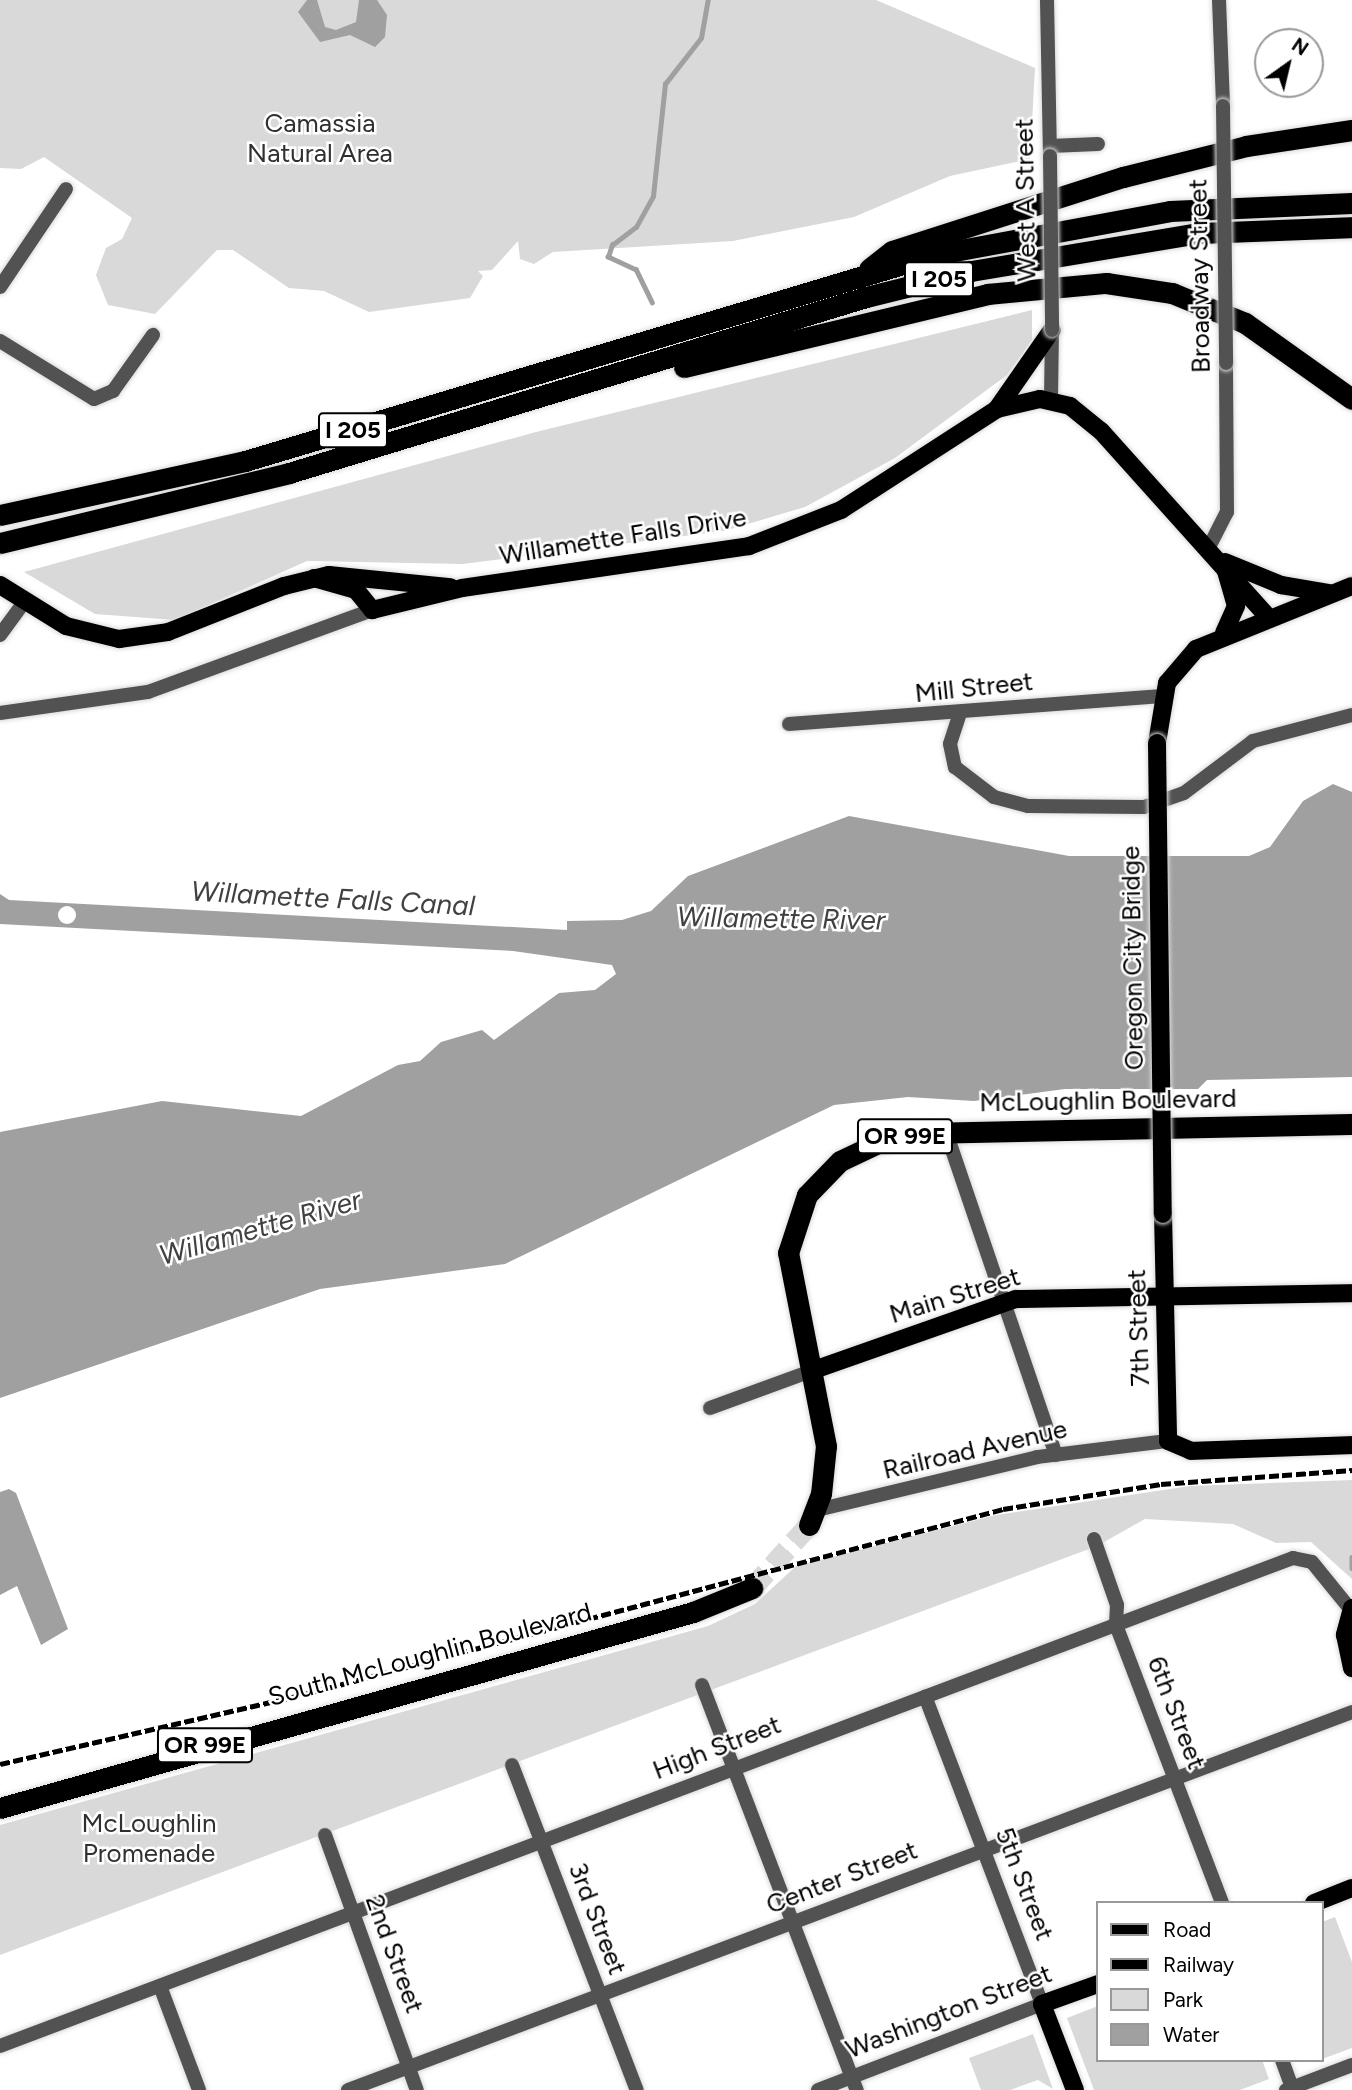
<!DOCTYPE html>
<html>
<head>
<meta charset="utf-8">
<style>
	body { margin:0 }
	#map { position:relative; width:1352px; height:2090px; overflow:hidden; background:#fff; font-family:Figtree,sans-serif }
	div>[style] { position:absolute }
	.green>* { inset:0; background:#d9d9d9 }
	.water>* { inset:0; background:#a0a0a0 }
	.pier>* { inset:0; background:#fff }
	.round { border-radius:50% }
	.stream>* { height:4.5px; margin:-2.25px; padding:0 2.25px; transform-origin:2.25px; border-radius:2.25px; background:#a0a0a0 }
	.highway-tunnel>* { height:21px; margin-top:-10.5px; transform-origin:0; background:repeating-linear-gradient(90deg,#d9d9d9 0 21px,transparent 0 31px) }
	.roads { filter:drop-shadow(0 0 2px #dbdbdb) drop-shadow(0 0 2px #dbdbdb) }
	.minor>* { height:14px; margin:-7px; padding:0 7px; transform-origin:7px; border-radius:7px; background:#525252 }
	.major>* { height:18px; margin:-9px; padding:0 9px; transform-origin:9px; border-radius:9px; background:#000 }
	.highway>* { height:21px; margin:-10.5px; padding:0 10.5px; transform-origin:10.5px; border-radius:10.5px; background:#000 }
	.rail>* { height:4.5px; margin-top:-2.25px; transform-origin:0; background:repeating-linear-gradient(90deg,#000 0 10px,transparent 0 13.5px) }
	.bridges { filter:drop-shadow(0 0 2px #dbdbdb) drop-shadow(0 0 2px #dbdbdb) }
	.minor-bridge>* { height:14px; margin:-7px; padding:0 7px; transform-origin:7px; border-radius:7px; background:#525252 }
	.major-bridge>* { height:18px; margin:-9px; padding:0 9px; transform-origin:9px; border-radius:9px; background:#000 }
	span { translate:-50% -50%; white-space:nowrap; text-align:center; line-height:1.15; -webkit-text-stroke:5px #fff; paint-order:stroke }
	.shield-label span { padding:2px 5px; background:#fff; border:2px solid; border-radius:5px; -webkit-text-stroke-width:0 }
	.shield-label { font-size:24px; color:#000; font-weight:700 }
	.park-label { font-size:26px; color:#303030 }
	.street-label { font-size:26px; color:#000 }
	.water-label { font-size:28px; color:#414141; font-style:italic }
	.legend { position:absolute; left:1096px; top:1901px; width:228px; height:161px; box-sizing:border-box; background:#fff; border:2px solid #999; margin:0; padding:9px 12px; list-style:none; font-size:21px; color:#000 }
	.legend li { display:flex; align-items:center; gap:14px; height:35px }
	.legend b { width:35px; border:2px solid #999 }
	.north { position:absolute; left:1254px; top:28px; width:70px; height:70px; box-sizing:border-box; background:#fff; border:2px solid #999; border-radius:50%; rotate:34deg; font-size:19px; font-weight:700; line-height:28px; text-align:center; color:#000 }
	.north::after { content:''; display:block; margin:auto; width:24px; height:32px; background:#000; clip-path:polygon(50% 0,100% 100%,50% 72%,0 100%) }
</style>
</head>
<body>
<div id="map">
	<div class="green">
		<i style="clip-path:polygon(0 0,876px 0,1035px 68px,1030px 159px,950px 176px,854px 217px,733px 241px,553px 252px,534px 264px,520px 259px,518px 241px,492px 270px,478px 271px,483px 276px,470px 298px,369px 312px,324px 291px,289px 288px,233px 250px,217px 250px,155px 314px,108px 305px,96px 275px,106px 248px,122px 239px,132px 218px,44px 157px,21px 169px,0 168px)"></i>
		<i style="clip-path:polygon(1032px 310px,1032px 340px,1007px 375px,895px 458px,805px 507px,724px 531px,463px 564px,307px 561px,175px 620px,95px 614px,24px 572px,536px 432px)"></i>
		<i style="clip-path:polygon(1352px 1480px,1352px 1579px,1311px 1542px,1276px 1543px,1233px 1524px,1145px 1519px,1097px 1546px,0 1955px,0 1825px,708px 1626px,755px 1604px,796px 1566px,996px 1515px,1190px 1486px)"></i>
		<i style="clip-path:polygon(1335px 1917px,1352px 1962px,1352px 2048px,1322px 2059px,1322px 1922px)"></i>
		<i style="clip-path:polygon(1098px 2006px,1098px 2060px,1262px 2060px,1269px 2079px,1240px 2090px,1094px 2090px,1067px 2018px)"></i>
		<i style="clip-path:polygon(1033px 2034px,1053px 2089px,1038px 2080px,1010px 2090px,981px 2090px,969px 2058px)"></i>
	</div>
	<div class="water">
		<i style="clip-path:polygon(307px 0,317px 0,325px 27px,336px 30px,356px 22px,359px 0,377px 0,387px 15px,385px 37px,375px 47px,350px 35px,320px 42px,298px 12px)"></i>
		<i style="clip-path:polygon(1333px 784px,1352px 792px,1352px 1077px,1207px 1080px,1198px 1089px,1065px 1089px,974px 1101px,908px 1097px,834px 1105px,505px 1264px,320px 1289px,0 1398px,0 1132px,162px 1101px,301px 1116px,398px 1065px,420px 1061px,441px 1042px,482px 1030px,494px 1040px,559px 993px,595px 990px,616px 974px,612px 965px,513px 951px,0 924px,0 894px,9px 900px,567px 930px,567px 921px,622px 920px,651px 911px,688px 876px,849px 816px,1069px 856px,1249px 856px,1270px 847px,1303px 801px)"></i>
		<i style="clip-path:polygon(9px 1489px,16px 1493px,68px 1629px,41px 1645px,17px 1586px,0 1595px,0 1492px)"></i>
	</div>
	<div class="pier">
		<i class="round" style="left:58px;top:906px;width:18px;height:18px"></i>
	</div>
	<div class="stream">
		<i style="left:652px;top:303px;width:37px;rotate:-116deg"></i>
		<i style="left:636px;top:270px;width:31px;rotate:-155deg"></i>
		<i style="left:608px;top:257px;width:13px;rotate:-72deg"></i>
		<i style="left:612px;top:245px;width:30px;rotate:-37deg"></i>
		<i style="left:636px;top:227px;width:35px;rotate:-61deg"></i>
		<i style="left:653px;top:196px;width:113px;rotate:-83.9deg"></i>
		<i style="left:665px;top:84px;width:58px;rotate:-52deg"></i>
		<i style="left:701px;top:38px;width:39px;rotate:-80deg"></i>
		<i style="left:1352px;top:1557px;width:11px;rotate:90deg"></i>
	</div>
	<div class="highway-tunnel">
		<i style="left:752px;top:1588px;width:85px;rotate:-47.9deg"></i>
	</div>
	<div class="roads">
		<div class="minor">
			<i style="left:1047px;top:0;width:156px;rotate:88.9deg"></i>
			<i style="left:1219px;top:0;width:106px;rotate:87.8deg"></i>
			<i style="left:1050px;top:146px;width:48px;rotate:-2.4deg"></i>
			<i style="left:0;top:287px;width:118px;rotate:-56deg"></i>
			<i style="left:0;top:341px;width:110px;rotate:31.7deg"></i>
			<i style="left:94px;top:399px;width:21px;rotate:-23deg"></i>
			<i style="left:113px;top:391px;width:69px;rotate:-54.5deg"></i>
			<i style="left:1051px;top:400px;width:70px;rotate:-89.2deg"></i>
			<i style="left:1209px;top:547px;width:39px;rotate:-63deg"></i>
			<i style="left:1227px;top:512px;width:149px;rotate:-90.4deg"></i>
			<i style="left:0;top:635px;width:42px;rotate:-53.7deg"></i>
			<i style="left:0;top:713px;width:149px;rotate:-8.1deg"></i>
			<i style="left:148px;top:692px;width:239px;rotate:-20.1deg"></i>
			<i style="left:959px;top:716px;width:29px;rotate:108deg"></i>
			<i style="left:950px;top:744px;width:24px;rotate:78deg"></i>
			<i style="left:955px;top:767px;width:49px;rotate:37.6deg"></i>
			<i style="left:994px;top:797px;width:35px;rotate:15deg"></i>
			<i style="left:1028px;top:806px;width:116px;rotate:0.5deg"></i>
			<i style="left:1144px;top:807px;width:42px;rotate:-19.3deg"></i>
			<i style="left:1184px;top:793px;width:86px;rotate:-37deg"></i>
			<i style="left:1253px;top:741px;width:102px;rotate:-14.7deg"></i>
			<i style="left:789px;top:724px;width:374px;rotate:-4.3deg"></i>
			<i style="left:946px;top:1132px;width:341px;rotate:71.2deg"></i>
			<i style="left:710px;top:1408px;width:108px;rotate:-20.1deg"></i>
			<i style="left:817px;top:1510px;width:226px;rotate:-13.5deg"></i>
			<i style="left:1037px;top:1457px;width:132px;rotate:-7deg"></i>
			<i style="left:1094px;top:1539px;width:70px;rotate:70.8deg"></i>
			<i style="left:1117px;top:1605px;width:20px;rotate:93deg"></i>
			<i style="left:1116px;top:1625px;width:298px;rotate:69.1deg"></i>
			<i style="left:702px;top:1685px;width:434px;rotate:69.1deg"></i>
			<i style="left:512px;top:1765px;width:348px;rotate:69deg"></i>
			<i style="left:325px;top:1835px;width:271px;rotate:70.2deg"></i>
			<i style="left:160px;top:1986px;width:111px;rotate:69.4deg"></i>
			<i style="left:0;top:2046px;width:1382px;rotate:-20.68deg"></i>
			<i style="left:1293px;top:1558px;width:19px;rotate:12deg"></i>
			<i style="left:1312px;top:1562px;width:62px;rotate:50.9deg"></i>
			<i style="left:1282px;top:2060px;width:32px;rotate:70deg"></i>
			<i style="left:348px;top:2090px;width:1073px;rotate:-20.63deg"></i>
			<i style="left:818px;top:2090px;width:240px;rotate:-21deg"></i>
			<i style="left:1042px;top:2004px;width:329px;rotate:-110.8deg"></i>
			<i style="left:1286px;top:2090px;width:71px;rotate:-20.7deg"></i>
		</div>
		<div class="major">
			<i style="left:997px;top:409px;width:96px;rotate:-55.2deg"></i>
			<i style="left:1225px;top:562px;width:61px;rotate:22.3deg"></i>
			<i style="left:1281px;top:585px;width:49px;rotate:9.5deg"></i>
			<i style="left:314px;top:578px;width:44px;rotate:15.9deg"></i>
			<i style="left:356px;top:590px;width:26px;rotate:51deg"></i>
			<i style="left:372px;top:610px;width:93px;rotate:-13.7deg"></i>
			<i style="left:462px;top:588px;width:290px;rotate:-8.3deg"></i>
			<i style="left:749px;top:546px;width:99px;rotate:-21.4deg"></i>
			<i style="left:841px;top:510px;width:186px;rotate:-32.9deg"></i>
			<i style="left:997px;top:409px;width:44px;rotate:-13.1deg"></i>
			<i style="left:1040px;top:399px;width:31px;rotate:13deg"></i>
			<i style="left:1070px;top:406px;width:40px;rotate:39deg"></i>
			<i style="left:1101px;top:431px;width:250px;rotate:48.1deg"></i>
			<i style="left:0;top:585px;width:78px;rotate:31.8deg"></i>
			<i style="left:66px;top:626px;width:55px;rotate:13.8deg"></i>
			<i style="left:119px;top:639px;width:49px;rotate:-8.1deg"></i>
			<i style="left:168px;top:632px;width:125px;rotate:-21.6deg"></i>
			<i style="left:284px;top:586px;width:46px;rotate:-13.7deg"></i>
			<i style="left:329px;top:575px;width:122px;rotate:5.7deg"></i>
			<i style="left:1224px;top:633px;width:30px;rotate:-66deg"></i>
			<i style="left:1236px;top:606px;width:36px;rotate:-106deg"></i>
			<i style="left:1157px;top:743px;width:61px;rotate:-80.5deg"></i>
			<i style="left:1167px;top:683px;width:45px;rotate:-49.5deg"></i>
			<i style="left:1196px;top:649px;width:168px;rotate:-22deg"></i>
			<i style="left:1163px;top:1214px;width:227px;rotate:88.7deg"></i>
			<i style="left:1168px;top:1441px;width:25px;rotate:23deg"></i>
			<i style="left:1191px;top:1451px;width:161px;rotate:-2.1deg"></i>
			<i style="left:811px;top:1371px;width:217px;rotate:-19.4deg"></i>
			<i style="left:1016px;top:1299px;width:336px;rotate:-1deg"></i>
			<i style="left:1352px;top:1608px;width:28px;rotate:105deg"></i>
			<i style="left:1345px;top:1635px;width:34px;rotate:78deg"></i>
			<i style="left:1314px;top:1903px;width:41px;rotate:-21.5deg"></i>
			<i style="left:1075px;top:2090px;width:92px;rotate:-111deg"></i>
			<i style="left:1042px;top:2004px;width:59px;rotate:-19.7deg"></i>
		</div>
		<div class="highway">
			<i style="left:869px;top:269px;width:29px;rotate:-38deg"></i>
			<i style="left:892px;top:251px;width:243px;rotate:-17.8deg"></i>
			<i style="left:1123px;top:177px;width:127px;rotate:-14.1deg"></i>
			<i style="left:1246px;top:146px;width:107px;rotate:-8.6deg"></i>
			<i style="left:684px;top:367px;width:312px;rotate:-13.5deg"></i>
			<i style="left:987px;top:294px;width:120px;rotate:-5.3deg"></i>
			<i style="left:1106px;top:283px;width:67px;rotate:8.6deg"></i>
			<i style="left:1172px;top:293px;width:79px;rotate:22.3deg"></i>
			<i style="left:1245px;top:323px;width:131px;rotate:35.4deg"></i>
			<i style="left:0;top:515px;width:251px;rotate:-12.4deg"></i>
			<i style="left:245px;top:461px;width:718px;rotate:-16.67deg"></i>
			<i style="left:933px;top:255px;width:241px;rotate:-10.5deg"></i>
			<i style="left:1170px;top:211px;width:182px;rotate:-2.5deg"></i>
			<i style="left:0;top:543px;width:297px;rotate:-13.6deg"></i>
			<i style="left:289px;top:473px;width:603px;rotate:-16.96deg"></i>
			<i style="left:866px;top:297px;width:108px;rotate:-13.9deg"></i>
			<i style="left:971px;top:271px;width:230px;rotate:-9.5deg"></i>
			<i style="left:1198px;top:233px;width:154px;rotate:-2.2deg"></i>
			<i style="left:809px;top:1525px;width:33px;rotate:-69deg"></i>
			<i style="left:821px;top:1494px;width:48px;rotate:-84.1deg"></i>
			<i style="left:826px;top:1446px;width:197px;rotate:-101.1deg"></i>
			<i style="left:788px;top:1253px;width:61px;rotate:-71.9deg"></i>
			<i style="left:807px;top:1195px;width:47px;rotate:-45.9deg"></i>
			<i style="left:840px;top:1161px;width:42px;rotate:-25.3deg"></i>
			<i style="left:878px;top:1143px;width:46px;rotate:-12.5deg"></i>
			<i style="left:923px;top:1133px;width:429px;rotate:-1.2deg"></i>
			<i style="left:0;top:1808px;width:720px;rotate:-15.79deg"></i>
			<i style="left:693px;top:1612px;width:64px;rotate:-22.1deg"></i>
		</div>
	</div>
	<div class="rail">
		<i style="left:0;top:1764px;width:309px;rotate:-12.9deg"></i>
		<i style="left:301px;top:1695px;width:726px;rotate:-14.84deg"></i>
		<i style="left:1003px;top:1509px;width:160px;rotate:-9deg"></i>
		<i style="left:1161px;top:1484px;width:192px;rotate:-4.2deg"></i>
	</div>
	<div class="bridges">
		<div class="minor-bridge">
			<i style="left:1223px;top:106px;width:257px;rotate:89.3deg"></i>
			<i style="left:1050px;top:156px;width:174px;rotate:89.3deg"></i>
		</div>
		<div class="major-bridge">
			<i style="left:1157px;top:743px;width:471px;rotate:89.3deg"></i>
		</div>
	</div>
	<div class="shield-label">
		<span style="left:939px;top:279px">I 205</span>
		<span style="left:353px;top:430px">I 205</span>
		<span style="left:905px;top:1136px">OR 99E</span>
		<span style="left:205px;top:1745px">OR 99E</span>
	</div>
	<div class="park-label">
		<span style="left:320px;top:139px">Camassia<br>Natural Area</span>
		<span style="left:149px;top:1839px">McLoughlin<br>Promenade</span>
	</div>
	<div class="street-label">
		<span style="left:1026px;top:200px;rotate:-91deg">West A Street</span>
		<span style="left:1200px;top:276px;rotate:-91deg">Broadway Street</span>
		<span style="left:623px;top:537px;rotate:-9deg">Willamette Falls Drive</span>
		<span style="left:974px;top:688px;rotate:-6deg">Mill Street</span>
		<span style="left:1133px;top:958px;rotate:-91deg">Oregon City Bridge</span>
		<span style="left:1108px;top:1101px;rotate:-1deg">McLoughlin Boulevard</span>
		<span style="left:955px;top:1296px;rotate:-17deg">Main Street</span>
		<span style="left:1139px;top:1328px;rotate:-92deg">7th Street</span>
		<span style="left:975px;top:1450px;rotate:-13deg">Railroad Avenue</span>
		<span style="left:430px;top:1655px;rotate:-15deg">South McLoughlin Boulevard</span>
		<span style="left:1176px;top:1713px;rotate:69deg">6th Street</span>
		<span style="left:717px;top:1748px;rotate:-21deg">High Street</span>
		<span style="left:842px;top:1878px;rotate:-21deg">Center Street</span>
		<span style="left:1024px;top:1884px;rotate:69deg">5th Street</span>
		<span style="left:597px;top:1919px;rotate:69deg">3rd Street</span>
		<span style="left:394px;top:1954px;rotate:70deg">2nd Street</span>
		<span style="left:949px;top:2012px;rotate:-21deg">Washington Street</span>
	</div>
	<div class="water-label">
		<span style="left:333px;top:898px;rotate:3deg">Willamette Falls Canal</span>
		<span style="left:781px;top:918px;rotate:1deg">Willamette River</span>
		<span style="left:260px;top:1227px;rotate:-16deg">Willamette River</span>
	</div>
	<ul class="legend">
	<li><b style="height:9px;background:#000"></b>Road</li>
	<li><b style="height:9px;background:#000"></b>Railway</li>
	<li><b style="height:19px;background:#d9d9d9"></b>Park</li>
	<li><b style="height:19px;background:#a0a0a0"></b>Water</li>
	</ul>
	<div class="north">N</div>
</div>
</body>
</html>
